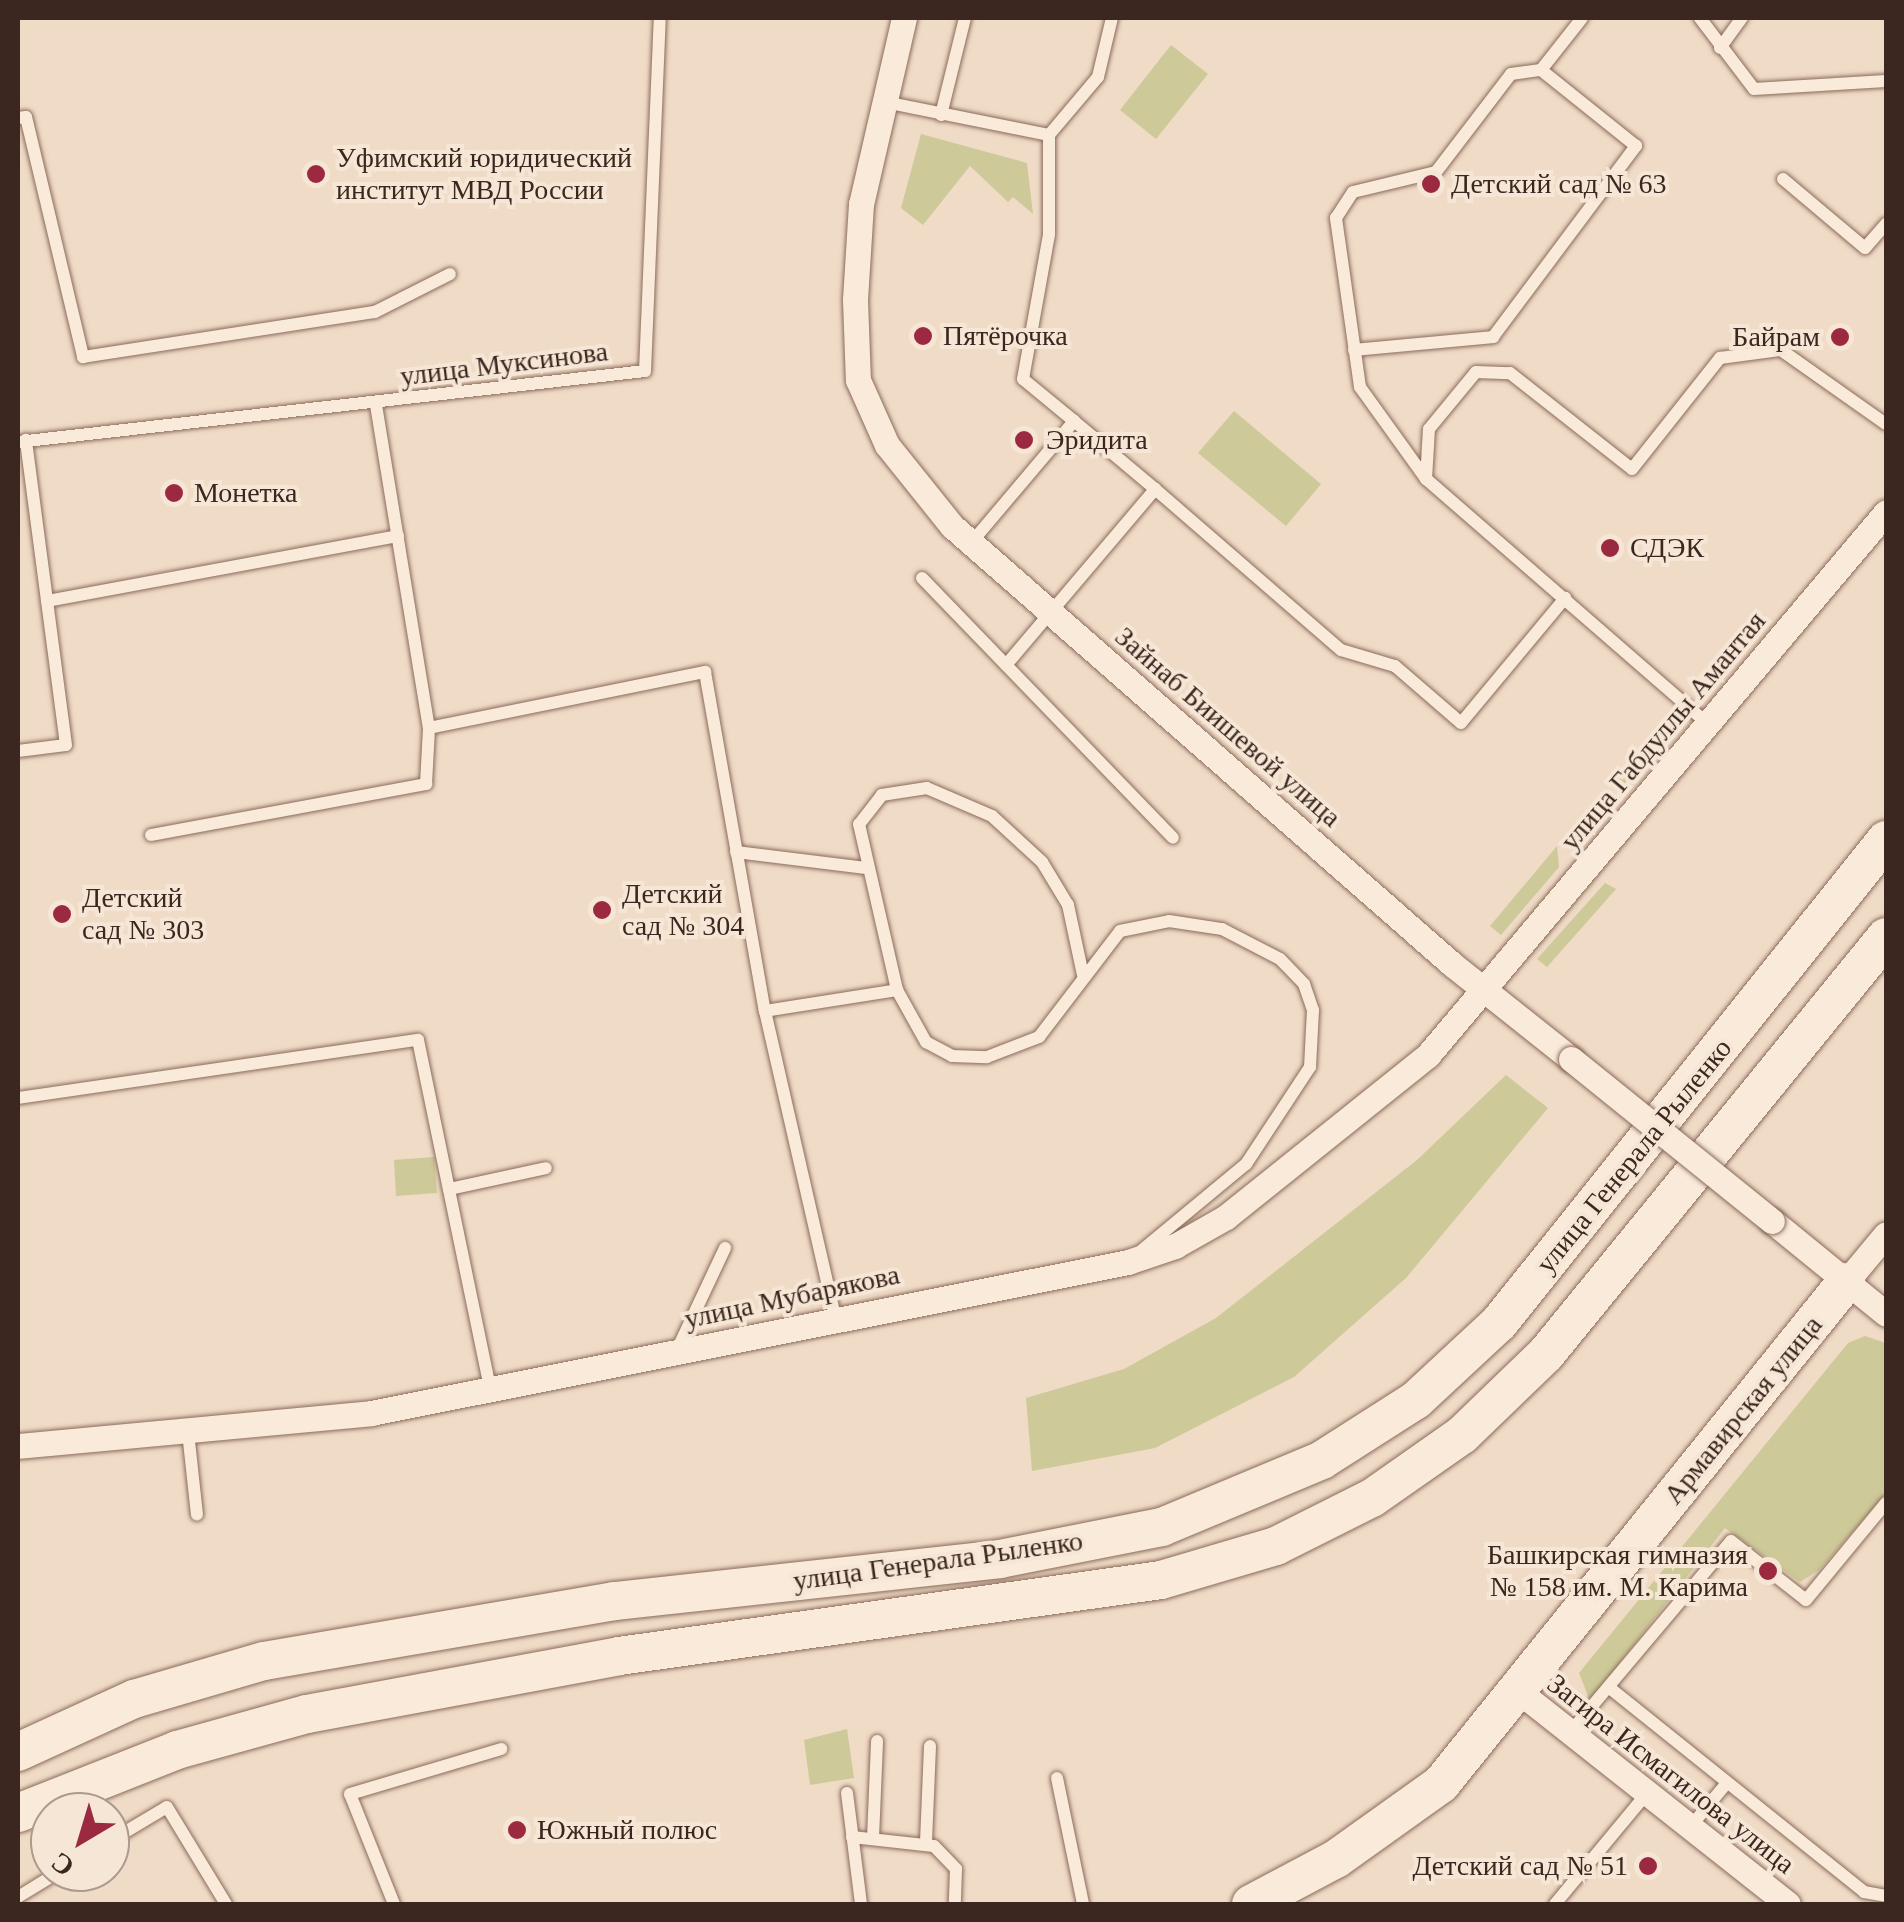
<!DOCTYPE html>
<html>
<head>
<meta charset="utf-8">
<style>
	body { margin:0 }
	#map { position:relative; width:1904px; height:1922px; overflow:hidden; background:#efdbc6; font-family:"Times New Roman",serif }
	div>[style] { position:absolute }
	.green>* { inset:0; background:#cec999 }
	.roads { filter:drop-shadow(0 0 2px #8b6b5b) drop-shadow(0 0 2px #8b6b5b) }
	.lane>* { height:12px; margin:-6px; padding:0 6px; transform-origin:6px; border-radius:6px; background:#f9eada }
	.street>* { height:25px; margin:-12.5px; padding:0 12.5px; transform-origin:12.5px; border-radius:12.5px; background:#f9eada }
	.secondary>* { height:38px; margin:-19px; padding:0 19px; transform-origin:19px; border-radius:19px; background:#f9eada }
	.bridges { filter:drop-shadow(0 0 2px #8b6b5b) drop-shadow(0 0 2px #8b6b5b) }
	.street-bridge>* { height:25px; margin:-12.5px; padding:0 12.5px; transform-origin:12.5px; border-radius:12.5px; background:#f9eada }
	.dots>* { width:28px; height:28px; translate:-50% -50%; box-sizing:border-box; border:5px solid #f6e6d6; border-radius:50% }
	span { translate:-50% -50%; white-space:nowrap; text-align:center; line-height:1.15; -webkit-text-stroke:8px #f6e6d6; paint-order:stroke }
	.poi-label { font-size:28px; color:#3b271f }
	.left { translate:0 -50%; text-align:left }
	.right { translate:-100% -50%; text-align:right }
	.street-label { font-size:28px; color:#3b271f }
	.frame { position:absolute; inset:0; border:20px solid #3b271f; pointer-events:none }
	.north { position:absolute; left:30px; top:1792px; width:100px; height:100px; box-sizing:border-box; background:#f6e6d6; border:2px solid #ab9a8d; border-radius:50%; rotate:218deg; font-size:28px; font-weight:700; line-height:40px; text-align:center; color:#3b271f }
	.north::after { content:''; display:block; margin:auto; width:35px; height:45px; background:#9b2a41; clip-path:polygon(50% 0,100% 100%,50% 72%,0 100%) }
</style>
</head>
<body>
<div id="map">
	<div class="green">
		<i style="clip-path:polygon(1171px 45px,1208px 74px,1156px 139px,1120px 110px)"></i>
		<i style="clip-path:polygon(921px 134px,1027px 163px,1033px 214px,1013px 197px,1008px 202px,970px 166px,923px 225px,901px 208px)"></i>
		<i style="clip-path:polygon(1234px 411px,1321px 484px,1286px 526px,1198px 453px)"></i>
		<i style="clip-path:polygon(1680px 706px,1681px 725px,1631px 784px,1614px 783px)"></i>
		<i style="clip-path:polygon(1557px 846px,1559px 867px,1501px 935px,1490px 926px)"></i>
		<i style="clip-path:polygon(1605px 883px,1616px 889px,1547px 967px,1537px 959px)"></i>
		<i style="clip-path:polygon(1506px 1075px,1548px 1108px,1406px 1278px,1294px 1377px,1155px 1448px,1032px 1471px,1026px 1398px,1124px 1369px,1216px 1318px,1417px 1160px)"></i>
		<i style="clip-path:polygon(434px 1157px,437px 1193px,396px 1196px,394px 1160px)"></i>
		<i style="clip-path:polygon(1865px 1336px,1886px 1343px,1886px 1494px,1819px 1570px,1800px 1582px,1725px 1528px,1590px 1701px,1579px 1673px,1848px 1343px)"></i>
		<i style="clip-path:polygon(847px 1729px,854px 1778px,810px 1785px,804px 1740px)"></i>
	</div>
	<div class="roads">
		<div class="lane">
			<i style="left:1700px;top:18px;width:89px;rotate:52.7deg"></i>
			<i style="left:1754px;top:89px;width:132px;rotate:-3.5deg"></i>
			<i style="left:1720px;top:48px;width:37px;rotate:-54deg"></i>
			<i style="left:885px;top:102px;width:167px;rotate:11.4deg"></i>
			<i style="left:941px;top:115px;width:100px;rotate:-76.1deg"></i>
			<i style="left:18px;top:118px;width:8px;rotate:-7deg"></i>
			<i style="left:26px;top:117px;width:247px;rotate:76.6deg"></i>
			<i style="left:83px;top:357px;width:295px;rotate:-8.8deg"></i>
			<i style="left:375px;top:312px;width:84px;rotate:-26.9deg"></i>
			<i style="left:1783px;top:179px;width:107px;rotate:40.1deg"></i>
			<i style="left:1865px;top:248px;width:32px;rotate:-49deg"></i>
			<i style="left:1354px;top:350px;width:140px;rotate:-5.3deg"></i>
			<i style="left:1493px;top:337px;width:239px;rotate:-53.2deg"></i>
			<i style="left:1636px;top:146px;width:122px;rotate:-141.3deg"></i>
			<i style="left:376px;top:405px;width:327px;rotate:80.7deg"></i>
			<i style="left:429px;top:728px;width:282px;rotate:-11.5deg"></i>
			<i style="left:705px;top:672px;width:344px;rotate:80deg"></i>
			<i style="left:765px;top:1011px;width:314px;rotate:77.1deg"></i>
			<i style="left:1074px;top:421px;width:66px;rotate:-140.5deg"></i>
			<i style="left:1023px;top:379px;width:147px;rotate:-79.8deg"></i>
			<i style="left:1049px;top:234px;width:99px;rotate:-90deg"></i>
			<i style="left:1049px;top:135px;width:76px;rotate:-49.8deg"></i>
			<i style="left:1098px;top:77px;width:61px;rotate:-76.7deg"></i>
			<i style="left:18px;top:442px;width:631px;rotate:-6.46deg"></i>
			<i style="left:645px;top:371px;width:353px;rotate:-87.6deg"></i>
			<i style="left:1426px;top:479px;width:113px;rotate:-125.7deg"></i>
			<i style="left:1360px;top:387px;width:171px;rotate:-98.1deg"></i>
			<i style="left:1336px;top:218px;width:31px;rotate:-57deg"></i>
			<i style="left:1353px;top:192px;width:85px;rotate:-13.5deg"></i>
			<i style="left:1436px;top:172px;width:123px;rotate:-52.6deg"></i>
			<i style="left:1511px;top:74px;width:30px;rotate:-8deg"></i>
			<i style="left:1541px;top:70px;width:66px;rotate:-51.7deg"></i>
			<i style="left:971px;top:543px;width:160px;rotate:-49.8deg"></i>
			<i style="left:1074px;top:421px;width:106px;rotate:40deg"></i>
			<i style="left:922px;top:578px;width:361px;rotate:46deg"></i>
			<i style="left:47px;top:601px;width:357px;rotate:-10.5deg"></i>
			<i style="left:1006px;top:665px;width:231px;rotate:-49.7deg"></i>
			<i style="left:1155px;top:489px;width:246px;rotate:40.9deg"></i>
			<i style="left:1341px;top:650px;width:56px;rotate:16.5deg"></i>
			<i style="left:1395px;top:666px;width:87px;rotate:40.8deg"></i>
			<i style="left:1461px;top:723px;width:163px;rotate:-50.2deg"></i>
			<i style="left:1708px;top:724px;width:374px;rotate:-139deg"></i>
			<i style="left:1426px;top:479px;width:50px;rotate:-86.6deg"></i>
			<i style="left:1429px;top:429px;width:74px;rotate:-50.5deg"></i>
			<i style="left:1476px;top:372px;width:34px;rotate:2deg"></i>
			<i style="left:1510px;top:373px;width:155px;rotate:38.2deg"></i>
			<i style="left:1632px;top:469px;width:142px;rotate:-51.6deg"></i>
			<i style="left:1720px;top:358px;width:62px;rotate:-7.5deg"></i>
			<i style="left:1781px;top:350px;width:128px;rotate:35.2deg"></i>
			<i style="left:18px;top:751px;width:48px;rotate:-7.1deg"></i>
			<i style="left:66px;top:745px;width:308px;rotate:-97.5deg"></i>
			<i style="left:151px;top:835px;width:280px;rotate:-10.5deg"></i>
			<i style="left:426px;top:784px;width:56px;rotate:-86.9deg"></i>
			<i style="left:736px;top:852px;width:131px;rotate:7deg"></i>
			<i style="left:1083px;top:975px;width:72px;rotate:-102.1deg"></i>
			<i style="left:1068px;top:905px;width:50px;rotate:-121.2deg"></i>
			<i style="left:1042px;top:862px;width:68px;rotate:-137.4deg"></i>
			<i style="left:992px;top:816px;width:71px;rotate:-156.7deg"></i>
			<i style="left:927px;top:788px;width:46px;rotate:171.2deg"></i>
			<i style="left:882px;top:795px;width:37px;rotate:128deg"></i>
			<i style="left:859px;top:824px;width:170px;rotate:77.1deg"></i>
			<i style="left:897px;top:990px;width:60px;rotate:60.9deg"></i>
			<i style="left:926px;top:1042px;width:30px;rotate:28deg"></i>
			<i style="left:952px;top:1056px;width:35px;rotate:2deg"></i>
			<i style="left:987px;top:1057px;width:56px;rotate:-21deg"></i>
			<i style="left:1039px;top:1037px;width:133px;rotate:-52.6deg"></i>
			<i style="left:1120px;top:931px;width:50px;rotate:-11.5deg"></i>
			<i style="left:1169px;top:921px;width:54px;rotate:8.6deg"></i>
			<i style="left:1222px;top:929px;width:65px;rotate:27.3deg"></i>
			<i style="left:1280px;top:959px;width:35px;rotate:46deg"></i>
			<i style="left:1304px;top:984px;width:28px;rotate:71deg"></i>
			<i style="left:1313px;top:1010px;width:57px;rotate:93deg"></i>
			<i style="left:1310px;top:1067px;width:116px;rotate:123.4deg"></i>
			<i style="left:1246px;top:1164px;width:135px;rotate:140.4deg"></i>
			<i style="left:765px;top:1011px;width:134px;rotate:-9deg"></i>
			<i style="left:18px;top:1098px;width:404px;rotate:-8.3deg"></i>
			<i style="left:418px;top:1040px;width:359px;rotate:78.3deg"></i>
			<i style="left:449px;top:1189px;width:99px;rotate:-12.2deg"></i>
			<i style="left:677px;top:1350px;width:113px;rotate:-64.8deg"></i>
			<i style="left:188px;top:1432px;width:83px;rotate:83.8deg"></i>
			<i style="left:1611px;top:1689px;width:324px;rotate:38.7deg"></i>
			<i style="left:1864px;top:1892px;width:22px;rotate:10deg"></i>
			<i style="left:1571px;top:1731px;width:248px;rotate:-49.9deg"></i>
			<i style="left:1731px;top:1541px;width:95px;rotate:38.2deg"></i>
			<i style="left:1806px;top:1600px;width:126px;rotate:-50.5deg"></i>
			<i style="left:1057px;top:1778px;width:129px;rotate:78.3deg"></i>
			<i style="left:847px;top:1793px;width:112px;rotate:82.8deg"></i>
			<i style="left:1691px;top:1826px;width:55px;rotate:-50.2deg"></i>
			<i style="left:852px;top:1837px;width:82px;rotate:6.3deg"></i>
			<i style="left:934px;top:1846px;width:32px;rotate:46deg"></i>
			<i style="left:956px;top:1869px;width:35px;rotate:92deg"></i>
			<i style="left:873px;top:1838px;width:97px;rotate:-87.6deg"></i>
			<i style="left:110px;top:1841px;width:66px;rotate:-30.8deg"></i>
			<i style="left:167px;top:1807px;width:114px;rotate:58.7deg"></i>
			<i style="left:926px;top:1842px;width:96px;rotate:-87.6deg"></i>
			<i style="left:18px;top:1897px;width:48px;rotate:-31.4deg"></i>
			<i style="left:394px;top:1904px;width:118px;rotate:-111.8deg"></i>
			<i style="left:350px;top:1794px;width:158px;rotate:-16.6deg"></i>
			<i style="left:1555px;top:1904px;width:146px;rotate:-50.3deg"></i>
		</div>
		<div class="street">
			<i style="left:904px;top:18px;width:191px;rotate:103deg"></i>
			<i style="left:861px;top:204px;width:96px;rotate:93.6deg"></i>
			<i style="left:855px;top:300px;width:80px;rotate:87.9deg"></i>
			<i style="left:858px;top:380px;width:71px;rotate:66deg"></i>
			<i style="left:887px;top:445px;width:104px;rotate:51.3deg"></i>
			<i style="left:952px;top:526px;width:666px;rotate:41.23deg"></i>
			<i style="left:1453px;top:965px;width:151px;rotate:38.5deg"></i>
			<i style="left:1772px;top:1221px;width:147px;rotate:39.2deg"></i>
			<i style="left:1846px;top:1282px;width:62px;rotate:-50.2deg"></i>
			<i style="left:18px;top:1446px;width:355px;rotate:-5.3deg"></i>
			<i style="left:371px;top:1413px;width:772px;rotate:-11.28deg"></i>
			<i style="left:1128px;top:1262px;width:50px;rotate:-18.8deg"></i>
			<i style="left:1175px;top:1246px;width:59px;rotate:-29.6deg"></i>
			<i style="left:1226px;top:1217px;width:259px;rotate:-38.7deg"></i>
			<i style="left:1428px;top:1055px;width:710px;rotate:-49.85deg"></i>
			<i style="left:1517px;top:1690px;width:345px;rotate:38.3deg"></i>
		</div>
		<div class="secondary">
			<i style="left:18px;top:1752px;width:128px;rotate:-24.6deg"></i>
			<i style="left:134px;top:1699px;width:135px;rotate:-16.3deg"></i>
			<i style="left:264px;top:1661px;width:356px;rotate:-9.7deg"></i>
			<i style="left:615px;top:1601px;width:387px;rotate:-6.2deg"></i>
			<i style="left:1000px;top:1559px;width:165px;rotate:-11.2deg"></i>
			<i style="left:1162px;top:1527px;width:173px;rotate:-22.7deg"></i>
			<i style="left:1322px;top:1460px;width:112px;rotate:-32.6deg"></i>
			<i style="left:1416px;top:1400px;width:113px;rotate:-42.9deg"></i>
			<i style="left:1499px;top:1323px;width:619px;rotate:-51.3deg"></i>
			<i style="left:18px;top:1813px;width:171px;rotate:-21.6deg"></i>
			<i style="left:177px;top:1750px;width:135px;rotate:-15.5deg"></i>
			<i style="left:307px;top:1714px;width:317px;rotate:-10.5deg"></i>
			<i style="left:619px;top:1656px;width:547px;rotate:-7.98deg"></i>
			<i style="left:1161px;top:1580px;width:120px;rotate:-16.5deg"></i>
			<i style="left:1276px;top:1546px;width:107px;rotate:-26.6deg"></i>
			<i style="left:1372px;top:1498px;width:110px;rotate:-35deg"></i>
			<i style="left:1462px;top:1435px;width:117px;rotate:-44deg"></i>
			<i style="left:1546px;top:1354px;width:538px;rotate:-50.81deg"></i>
			<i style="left:1251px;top:1904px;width:96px;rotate:-27.9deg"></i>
			<i style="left:1336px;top:1859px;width:129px;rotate:-35.5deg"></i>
			<i style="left:1441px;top:1784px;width:645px;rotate:-51.1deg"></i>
		</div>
	</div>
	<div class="bridges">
		<div class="street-bridge">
			<i style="left:1571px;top:1059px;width:258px;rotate:38.9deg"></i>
		</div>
	</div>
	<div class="dots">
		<i style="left:316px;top:174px;background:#9b2a41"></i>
		<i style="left:1431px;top:184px;background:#9b2a41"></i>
		<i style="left:923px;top:336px;background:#9b2a41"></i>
		<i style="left:1840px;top:337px;background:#9b2a41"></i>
		<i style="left:1024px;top:440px;background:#9b2a41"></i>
		<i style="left:174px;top:493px;background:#9b2a41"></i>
		<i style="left:1610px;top:548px;background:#9b2a41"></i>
		<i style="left:602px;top:910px;background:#9b2a41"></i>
		<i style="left:62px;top:914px;background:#9b2a41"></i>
		<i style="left:1768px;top:1571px;background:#9b2a41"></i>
		<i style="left:517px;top:1830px;background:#9b2a41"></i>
		<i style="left:1648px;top:1866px;background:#9b2a41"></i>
	</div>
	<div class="poi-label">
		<span class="left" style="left:336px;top:174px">Уфимский юридический<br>институт МВД России</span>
		<span class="left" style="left:1451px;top:184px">Детский сад № 63</span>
		<span class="left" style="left:943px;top:336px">Пятёрочка</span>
		<span class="right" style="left:1820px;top:337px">Байрам</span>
		<span class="left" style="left:1046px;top:440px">Эридита</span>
		<span class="left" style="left:194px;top:493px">Монетка</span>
		<span class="left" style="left:1630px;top:548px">СДЭК</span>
		<span class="left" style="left:622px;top:910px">Детский<br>сад № 304</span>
		<span class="left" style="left:82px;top:914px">Детский<br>сад № 303</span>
		<span class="right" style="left:1748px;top:1571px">Башкирская гимназия<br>№ 158 им. М. Карима</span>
		<span class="left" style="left:537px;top:1830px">Южный полюс</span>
		<span class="right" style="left:1628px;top:1866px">Детский сад № 51</span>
	</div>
	<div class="street-label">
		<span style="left:504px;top:364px;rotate:-7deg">улица Муксинова</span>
		<span style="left:1228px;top:727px;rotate:41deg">Зайнаб Биишевой улица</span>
		<span style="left:1663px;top:731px;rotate:-50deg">улица Габдуллы Амантая</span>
		<span style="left:1634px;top:1156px;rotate:-51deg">улица Генерала Рыленко</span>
		<span style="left:792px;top:1297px;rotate:-12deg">улица Мубарякова</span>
		<span style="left:1743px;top:1410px;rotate:-51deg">Армавирская улица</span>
		<span style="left:938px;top:1561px;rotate:-8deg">улица Генерала Рыленко</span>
		<span style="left:1671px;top:1774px;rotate:38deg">Загира Исмагилова улица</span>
	</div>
	<div class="frame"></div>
	<div class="north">С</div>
</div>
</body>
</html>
